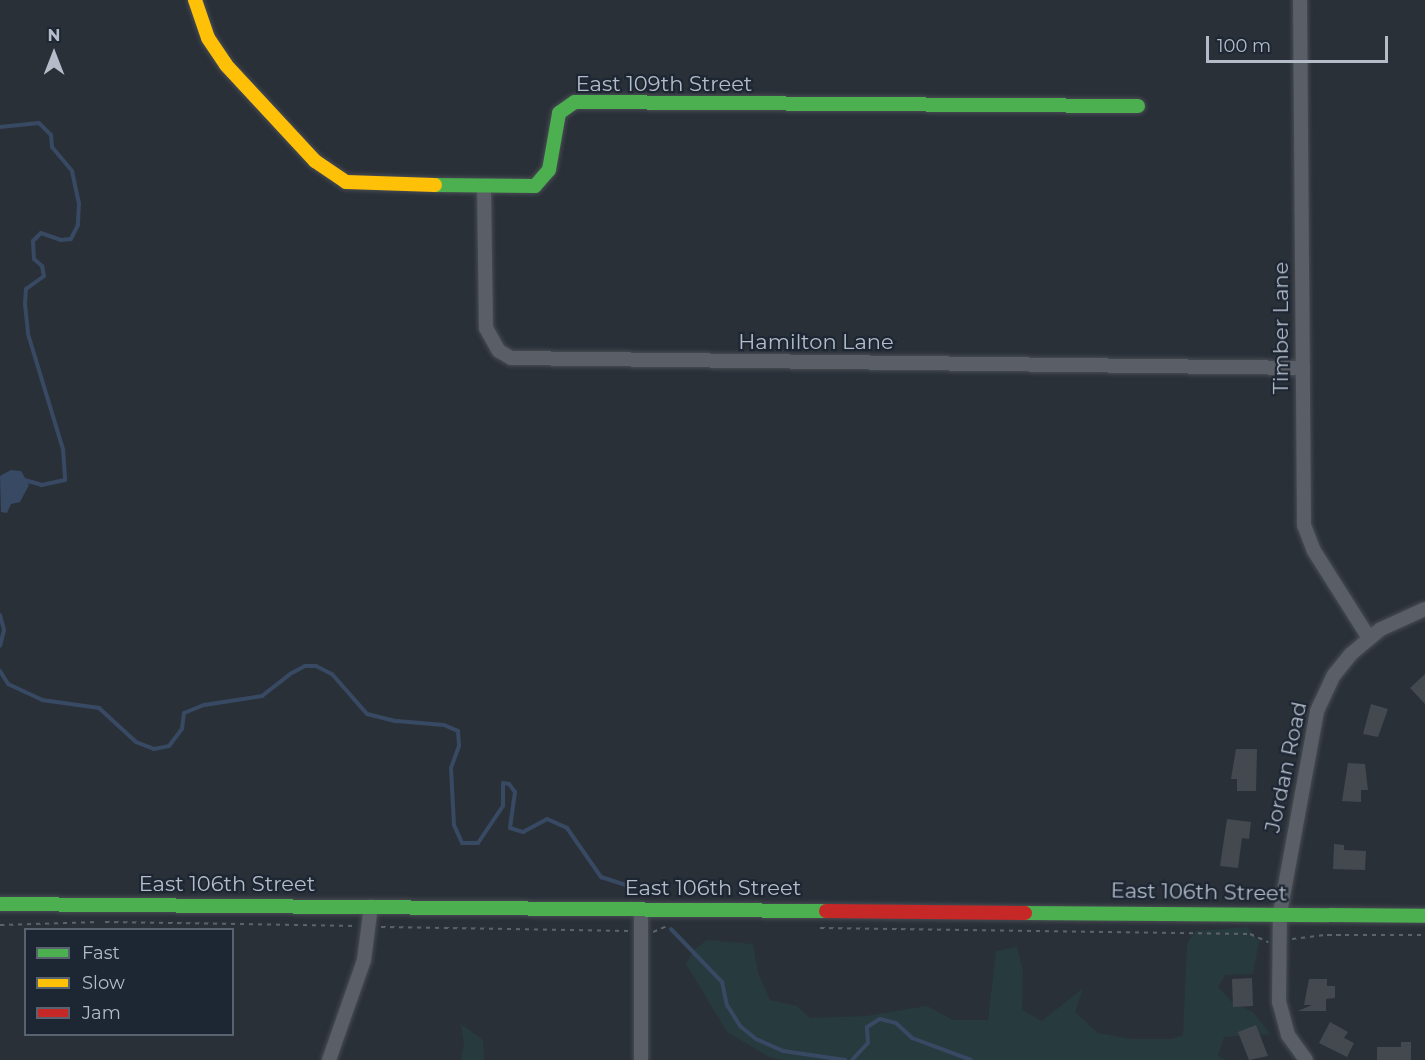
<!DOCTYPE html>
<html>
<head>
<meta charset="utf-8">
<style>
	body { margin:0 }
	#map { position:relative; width:1425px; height:1060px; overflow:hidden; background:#2a3038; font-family:Montserrat,sans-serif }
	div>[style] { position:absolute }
	.green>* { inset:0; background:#273a3e }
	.water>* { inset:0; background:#384963 }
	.stream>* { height:4px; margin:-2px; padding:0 2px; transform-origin:2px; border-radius:2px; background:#384963 }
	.building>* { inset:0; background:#444950 }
	.path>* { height:2px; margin-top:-1px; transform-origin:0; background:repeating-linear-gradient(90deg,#5d636a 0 4.5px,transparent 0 9px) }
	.roads { filter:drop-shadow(0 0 2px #484c53) drop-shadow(0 0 2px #484c53) }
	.street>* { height:14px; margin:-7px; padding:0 7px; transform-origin:7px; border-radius:7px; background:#5a5e66 }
	.fast>* { height:14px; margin:-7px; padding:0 7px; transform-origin:7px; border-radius:7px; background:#4caf50 }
	.slow>* { height:14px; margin:-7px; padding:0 7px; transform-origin:7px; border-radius:7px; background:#ffc107 }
	.jam>* { height:14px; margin:-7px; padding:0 7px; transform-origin:7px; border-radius:7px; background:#c62828 }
	span { translate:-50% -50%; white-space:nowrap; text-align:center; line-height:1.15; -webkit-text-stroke:4.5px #1d2633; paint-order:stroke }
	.street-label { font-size:21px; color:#b4bcc9 }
	.legend { position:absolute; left:24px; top:928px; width:210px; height:108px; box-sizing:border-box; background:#1d2633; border:2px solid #59626f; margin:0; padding:8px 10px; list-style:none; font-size:18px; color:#b4bcc9 }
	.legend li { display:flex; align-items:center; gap:12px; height:30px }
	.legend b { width:30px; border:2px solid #59626f }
	.north { position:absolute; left:24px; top:24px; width:60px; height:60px; -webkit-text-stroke:4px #1d2633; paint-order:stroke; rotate:0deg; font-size:16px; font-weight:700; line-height:24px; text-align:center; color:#b4bcc9 }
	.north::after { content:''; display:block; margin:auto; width:21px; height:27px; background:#b4bcc9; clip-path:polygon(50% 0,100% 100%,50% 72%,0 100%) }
	.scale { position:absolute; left:1206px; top:36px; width:182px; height:27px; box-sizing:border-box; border:3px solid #b4bcc9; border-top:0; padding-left:8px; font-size:18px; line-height:21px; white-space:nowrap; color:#b4bcc9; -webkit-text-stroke:4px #1d2633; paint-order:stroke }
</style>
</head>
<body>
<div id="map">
	<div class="green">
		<i style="clip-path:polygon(1247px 927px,1259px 941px,1253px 974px,1225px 975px,1218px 987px,1231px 1001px,1254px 1013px,1270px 1034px,1224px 1037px,1218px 1056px,1226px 1060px,783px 1060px,769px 1057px,727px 1032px,686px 964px,694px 950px,707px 940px,753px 944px,758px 973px,770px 1000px,797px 1006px,810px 1018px,866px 1016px,927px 1006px,953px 1020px,988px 1020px,996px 951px,1017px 947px,1023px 971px,1022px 1010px,1042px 1021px,1083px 988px,1075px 1012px,1098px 1033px,1132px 1039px,1172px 1039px,1183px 1035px,1187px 944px,1195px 931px)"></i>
		<i style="clip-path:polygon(461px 1024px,483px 1040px,484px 1060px,461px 1060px,464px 1044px)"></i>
	</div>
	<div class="water">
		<i style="clip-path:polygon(11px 470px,21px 471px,29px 485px,20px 502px,11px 504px,7px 513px,1px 512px,0 476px)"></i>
	</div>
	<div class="stream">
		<i style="left:0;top:127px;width:39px;rotate:-6deg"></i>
		<i style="left:39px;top:123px;width:17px;rotate:45deg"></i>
		<i style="left:51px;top:135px;width:12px;rotate:85deg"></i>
		<i style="left:52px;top:147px;width:31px;rotate:50deg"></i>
		<i style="left:72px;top:171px;width:33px;rotate:78deg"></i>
		<i style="left:79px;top:203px;width:22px;rotate:93deg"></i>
		<i style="left:78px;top:225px;width:16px;rotate:117deg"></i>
		<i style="left:71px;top:239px;width:10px;rotate:174deg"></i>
		<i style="left:61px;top:240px;width:21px;rotate:-161deg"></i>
		<i style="left:41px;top:233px;width:11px;rotate:135deg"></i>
		<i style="left:33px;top:241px;width:18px;rotate:87deg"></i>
		<i style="left:34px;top:259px;width:11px;rotate:41deg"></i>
		<i style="left:42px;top:266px;width:10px;rotate:79deg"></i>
		<i style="left:44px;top:276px;width:22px;rotate:144deg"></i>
		<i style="left:26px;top:289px;width:15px;rotate:94deg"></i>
		<i style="left:25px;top:304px;width:30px;rotate:84deg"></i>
		<i style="left:28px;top:334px;width:120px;rotate:73.1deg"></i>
		<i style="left:63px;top:449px;width:31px;rotate:86deg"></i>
		<i style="left:65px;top:480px;width:24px;rotate:168deg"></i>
		<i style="left:42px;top:485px;width:19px;rotate:-164deg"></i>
		<i style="left:0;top:615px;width:16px;rotate:75deg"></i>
		<i style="left:4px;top:630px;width:16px;rotate:104deg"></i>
		<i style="left:0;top:671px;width:15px;rotate:58deg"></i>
		<i style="left:8px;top:684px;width:38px;rotate:25deg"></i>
		<i style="left:42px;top:700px;width:58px;rotate:8deg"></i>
		<i style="left:99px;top:708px;width:50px;rotate:42.6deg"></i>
		<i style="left:136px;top:742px;width:19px;rotate:21deg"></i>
		<i style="left:154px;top:749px;width:15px;rotate:-11deg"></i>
		<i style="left:169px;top:746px;width:21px;rotate:-53deg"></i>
		<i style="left:182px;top:729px;width:16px;rotate:-83deg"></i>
		<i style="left:184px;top:713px;width:22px;rotate:-22deg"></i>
		<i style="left:204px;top:705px;width:59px;rotate:-8.8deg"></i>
		<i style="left:262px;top:696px;width:34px;rotate:-38deg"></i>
		<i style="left:290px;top:674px;width:17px;rotate:-28deg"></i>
		<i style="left:305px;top:666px;width:11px"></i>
		<i style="left:316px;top:666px;width:18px;rotate:27deg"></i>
		<i style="left:332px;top:674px;width:53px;rotate:48.8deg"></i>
		<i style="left:367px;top:714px;width:30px;rotate:14deg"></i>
		<i style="left:397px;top:721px;width:47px;rotate:4.9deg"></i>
		<i style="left:444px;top:725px;width:15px;rotate:23deg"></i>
		<i style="left:458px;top:731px;width:15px;rotate:86deg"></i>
		<i style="left:459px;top:746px;width:23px;rotate:110deg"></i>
		<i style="left:451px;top:768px;width:57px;rotate:87deg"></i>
		<i style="left:454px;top:825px;width:20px;rotate:66deg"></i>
		<i style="left:462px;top:843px;width:16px"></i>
		<i style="left:478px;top:843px;width:45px;rotate:-56deg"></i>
		<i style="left:503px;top:806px;width:23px;rotate:-90deg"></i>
		<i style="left:503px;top:783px;width:6px;rotate:9deg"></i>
		<i style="left:509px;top:784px;width:10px;rotate:53deg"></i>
		<i style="left:515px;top:792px;width:36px;rotate:98deg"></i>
		<i style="left:510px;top:828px;width:14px;rotate:17deg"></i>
		<i style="left:523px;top:832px;width:27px;rotate:-28deg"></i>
		<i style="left:547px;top:819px;width:22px;rotate:24deg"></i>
		<i style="left:567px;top:828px;width:60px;rotate:55.2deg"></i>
		<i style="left:601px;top:877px;width:32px;rotate:18deg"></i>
		<i style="left:671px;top:929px;width:74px;rotate:46.1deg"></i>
		<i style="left:722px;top:982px;width:24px;rotate:78deg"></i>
		<i style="left:727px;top:1005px;width:25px;rotate:58deg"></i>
		<i style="left:740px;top:1026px;width:21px;rotate:39deg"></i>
		<i style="left:756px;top:1039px;width:30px;rotate:24deg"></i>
		<i style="left:783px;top:1051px;width:63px;rotate:8.3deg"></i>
		<i style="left:852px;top:1060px;width:23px;rotate:-47deg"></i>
		<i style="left:868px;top:1043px;width:16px;rotate:-94deg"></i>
		<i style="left:867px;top:1027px;width:15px;rotate:-32deg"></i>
		<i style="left:880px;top:1019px;width:16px;rotate:14deg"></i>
		<i style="left:896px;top:1023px;width:22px;rotate:43deg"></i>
		<i style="left:912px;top:1038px;width:63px;rotate:20.4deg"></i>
	</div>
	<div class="building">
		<i style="clip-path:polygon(1425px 674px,1425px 704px,1410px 688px)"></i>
		<i style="clip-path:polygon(1371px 704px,1388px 709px,1378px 737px,1363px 734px)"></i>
		<i style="clip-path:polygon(1236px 749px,1257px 749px,1256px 791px,1237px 791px,1237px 779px,1231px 779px)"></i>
		<i style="clip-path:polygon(1348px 763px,1365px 764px,1368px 790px,1361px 790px,1361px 802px,1342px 801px)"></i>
		<i style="clip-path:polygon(1227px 819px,1251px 822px,1249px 839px,1242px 838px,1238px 868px,1220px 866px)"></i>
		<i style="clip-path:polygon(1334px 844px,1344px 845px,1344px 850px,1366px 851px,1365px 870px,1333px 869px)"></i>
		<i style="clip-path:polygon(1252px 978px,1253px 1006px,1233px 1007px,1232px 979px)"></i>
		<i style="clip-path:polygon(1309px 979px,1327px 979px,1327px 986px,1335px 986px,1335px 998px,1326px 999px,1326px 1011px,1298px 1011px,1312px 1005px,1304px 1005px)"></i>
		<i style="clip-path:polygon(1330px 1022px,1348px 1032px,1344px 1038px,1354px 1043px,1347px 1057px,1319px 1043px)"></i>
		<i style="clip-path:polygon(1256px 1025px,1268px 1056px,1249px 1060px,1238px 1032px)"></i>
		<i style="clip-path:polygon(1401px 1042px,1411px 1042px,1411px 1060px,1377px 1060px,1377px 1047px,1401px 1047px)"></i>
	</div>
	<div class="path">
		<i style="left:105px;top:922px;width:252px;rotate:0.9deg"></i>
		<i style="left:0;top:925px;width:99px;rotate:-1.7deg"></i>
		<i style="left:381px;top:927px;width:249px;rotate:0.9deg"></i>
		<i style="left:820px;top:928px;width:430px;rotate:0.8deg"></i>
		<i style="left:1250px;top:934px;width:20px;rotate:24deg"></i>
		<i style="left:653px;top:932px;width:15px;rotate:-23deg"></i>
		<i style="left:1292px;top:939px;width:35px;rotate:-7deg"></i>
		<i style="left:1327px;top:935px;width:98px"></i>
	</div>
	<div class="roads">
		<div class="street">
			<i style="left:1300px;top:0;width:525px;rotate:89.56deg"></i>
			<i style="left:1304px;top:525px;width:28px;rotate:69deg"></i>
			<i style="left:1314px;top:551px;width:103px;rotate:57.7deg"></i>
			<i style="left:484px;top:186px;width:142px;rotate:89.2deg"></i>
			<i style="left:486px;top:328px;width:26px;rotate:61deg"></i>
			<i style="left:499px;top:351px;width:14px;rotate:30deg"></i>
			<i style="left:511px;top:358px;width:792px;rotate:0.72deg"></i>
			<i style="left:329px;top:1060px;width:106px;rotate:-70.7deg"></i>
			<i style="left:364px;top:960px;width:54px;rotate:-82.6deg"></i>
			<i style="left:641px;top:1060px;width:151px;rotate:-90deg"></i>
			<i style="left:1306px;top:1060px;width:31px;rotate:-126deg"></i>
			<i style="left:1288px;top:1035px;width:34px;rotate:-105deg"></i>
			<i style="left:1279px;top:1002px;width:89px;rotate:-89.4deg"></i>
			<i style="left:1280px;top:913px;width:205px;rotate:-79.6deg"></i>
			<i style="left:1317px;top:711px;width:40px;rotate:-65deg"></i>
			<i style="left:1334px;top:675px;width:27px;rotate:-51deg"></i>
			<i style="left:1351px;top:654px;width:39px;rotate:-40deg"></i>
			<i style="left:1381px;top:629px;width:48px;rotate:-24.4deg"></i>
		</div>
		<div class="fast">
			<i style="left:435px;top:185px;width:100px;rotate:0.6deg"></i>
			<i style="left:535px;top:186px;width:21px;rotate:-49deg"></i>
			<i style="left:549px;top:170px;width:58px;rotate:-80deg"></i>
			<i style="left:559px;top:113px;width:19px;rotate:-35deg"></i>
			<i style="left:575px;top:102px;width:563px;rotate:0.41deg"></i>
			<i style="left:0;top:904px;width:826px;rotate:0.49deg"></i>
			<i style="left:1025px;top:913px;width:400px;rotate:0.4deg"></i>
		</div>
		<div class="slow">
			<i style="left:195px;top:0;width:40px;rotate:71.1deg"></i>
			<i style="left:208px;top:38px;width:32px;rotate:56deg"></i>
			<i style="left:226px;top:65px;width:131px;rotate:47.2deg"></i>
			<i style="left:315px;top:161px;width:37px;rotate:34deg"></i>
			<i style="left:346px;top:182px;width:89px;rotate:1.9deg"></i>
		</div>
		<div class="jam">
			<i style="left:826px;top:911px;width:199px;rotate:0.6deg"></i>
		</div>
	</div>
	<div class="street-label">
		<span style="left:664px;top:84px">East 109th Street</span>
		<span style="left:1281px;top:328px;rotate:-90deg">Timber Lane</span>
		<span style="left:816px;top:342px">Hamilton Lane</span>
		<span style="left:1286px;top:767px;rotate:-78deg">Jordan Road</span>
		<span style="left:227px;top:884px">East 106th Street</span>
		<span style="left:713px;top:888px">East 106th Street</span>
		<span style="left:1199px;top:892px;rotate:1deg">East 106th Street</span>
	</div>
	<ul class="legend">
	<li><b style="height:8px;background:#4caf50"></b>Fast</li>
	<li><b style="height:8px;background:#ffc107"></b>Slow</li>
	<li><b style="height:8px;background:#c62828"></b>Jam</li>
	</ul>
	<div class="north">N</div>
	<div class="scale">100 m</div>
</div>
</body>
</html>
